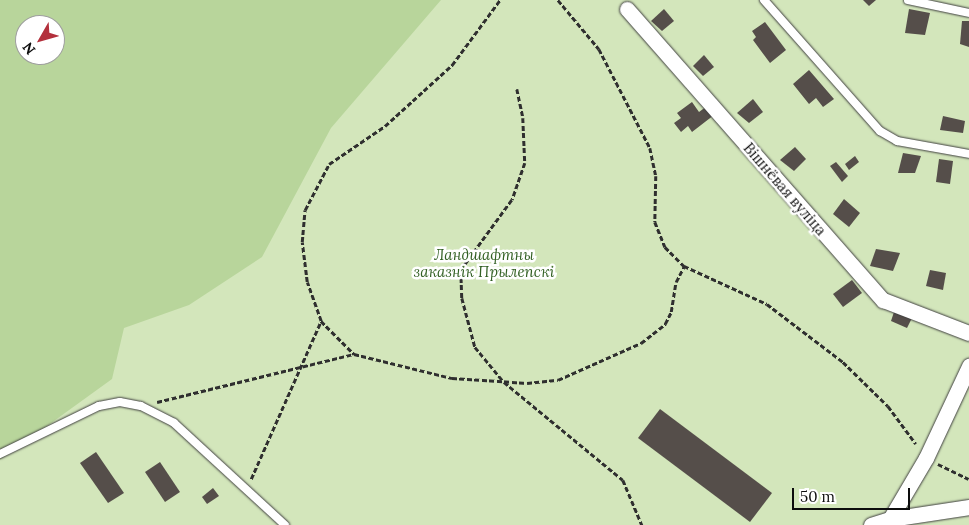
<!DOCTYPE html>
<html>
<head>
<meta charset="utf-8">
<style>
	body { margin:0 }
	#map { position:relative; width:969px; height:525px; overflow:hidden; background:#fefaef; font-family:Lora,serif }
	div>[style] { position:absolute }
	.green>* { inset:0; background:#d3e6bb }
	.forest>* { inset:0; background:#b8d59b }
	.building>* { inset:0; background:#554e4a }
	.path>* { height:2.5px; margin-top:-1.25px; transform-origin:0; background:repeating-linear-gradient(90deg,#2f2f2f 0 5px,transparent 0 7.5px) }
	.roads { filter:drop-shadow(0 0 1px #404040) drop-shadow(0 0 1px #404040) }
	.lane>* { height:8px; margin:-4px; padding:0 4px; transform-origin:4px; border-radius:4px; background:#fff }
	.street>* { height:15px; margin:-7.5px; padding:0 7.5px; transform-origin:7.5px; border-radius:7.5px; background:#fff }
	span { translate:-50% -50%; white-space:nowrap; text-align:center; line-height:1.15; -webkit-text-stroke:5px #fff; paint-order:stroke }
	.street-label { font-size:15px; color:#0d0d0d }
	.park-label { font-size:15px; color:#326023; font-style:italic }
	.north { position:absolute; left:15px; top:15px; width:50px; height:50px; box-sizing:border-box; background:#fff; border:1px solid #9e9e9e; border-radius:50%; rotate:232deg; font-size:14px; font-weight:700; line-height:20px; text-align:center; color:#0d0d0d }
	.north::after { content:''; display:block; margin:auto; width:18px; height:22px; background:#b3303c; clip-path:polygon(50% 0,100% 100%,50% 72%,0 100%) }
	.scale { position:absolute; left:792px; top:488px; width:118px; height:22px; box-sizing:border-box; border:2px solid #0d0d0d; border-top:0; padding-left:6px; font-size:15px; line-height:18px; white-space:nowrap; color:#0d0d0d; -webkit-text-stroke:4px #fff; paint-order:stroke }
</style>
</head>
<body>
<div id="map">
	<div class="green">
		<i style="clip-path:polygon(evenodd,0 0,969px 0,969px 525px,0 525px,0 0,25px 25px,55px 25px,55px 55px,25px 55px,25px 25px)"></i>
	</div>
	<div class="forest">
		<i style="clip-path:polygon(evenodd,0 0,441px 0,331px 128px,262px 257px,189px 305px,124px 328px,112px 379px,0 460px,0 0,25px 25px,55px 25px,55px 55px,25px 55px,25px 25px)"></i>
	</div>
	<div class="building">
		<i style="clip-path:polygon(863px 0,876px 0,869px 6px)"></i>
		<i style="clip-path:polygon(664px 9px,674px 21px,662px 31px,651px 21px)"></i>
		<i style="clip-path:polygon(909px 9px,930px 13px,925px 35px,905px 33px)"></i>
		<i style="clip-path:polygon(962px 21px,969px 21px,969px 47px,960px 44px)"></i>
		<i style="clip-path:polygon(765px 22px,786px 50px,770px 63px,753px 40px,756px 37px,752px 31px)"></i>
		<i style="clip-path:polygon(704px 55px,714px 67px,703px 76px,693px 66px)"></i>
		<i style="clip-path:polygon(809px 70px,834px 99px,823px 107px,816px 98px,809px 104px,793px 84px)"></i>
		<i style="clip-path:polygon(753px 99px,763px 112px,749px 123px,737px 113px)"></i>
		<i style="clip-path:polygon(692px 102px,699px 112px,707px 106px,714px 115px,692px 132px,688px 126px,681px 132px,674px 123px,681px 118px,677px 113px)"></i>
		<i style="clip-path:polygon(943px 116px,965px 121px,963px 133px,940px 130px)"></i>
		<i style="clip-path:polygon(795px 147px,806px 159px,794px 171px,780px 160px)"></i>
		<i style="clip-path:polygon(903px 153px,921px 156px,915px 173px,898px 173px)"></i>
		<i style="clip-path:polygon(855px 156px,859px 162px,849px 170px,845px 164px)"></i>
		<i style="clip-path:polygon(939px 159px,953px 161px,950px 184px,936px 182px)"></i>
		<i style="clip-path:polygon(836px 162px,848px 176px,842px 182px,830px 166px)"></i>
		<i style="clip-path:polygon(844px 199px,860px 213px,849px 227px,833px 214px)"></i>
		<i style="clip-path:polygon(876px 249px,900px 253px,893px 271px,870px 266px)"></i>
		<i style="clip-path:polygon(930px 270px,946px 273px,943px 290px,926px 286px)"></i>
		<i style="clip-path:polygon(852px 280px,862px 293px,843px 307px,833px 294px)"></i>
		<i style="clip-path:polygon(895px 309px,913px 316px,907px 328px,891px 321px)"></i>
		<i style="clip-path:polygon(660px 409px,772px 493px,750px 522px,638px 438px)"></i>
		<i style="clip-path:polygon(96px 452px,124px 493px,108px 503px,80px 463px)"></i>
		<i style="clip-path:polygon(160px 462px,180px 492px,165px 502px,145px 472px)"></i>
		<i style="clip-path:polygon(213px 488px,219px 496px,207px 504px,202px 497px)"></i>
	</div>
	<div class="path">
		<i style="left:558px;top:0;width:64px;rotate:50.1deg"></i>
		<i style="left:599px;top:49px;width:111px;rotate:62.7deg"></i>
		<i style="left:650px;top:148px;width:29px;rotate:78deg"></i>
		<i style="left:656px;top:176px;width:46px;rotate:91.2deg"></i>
		<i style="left:655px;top:222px;width:27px;rotate:68deg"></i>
		<i style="left:665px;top:247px;width:27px;rotate:45deg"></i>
		<i style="left:684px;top:266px;width:91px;rotate:24.6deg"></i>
		<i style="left:767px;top:304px;width:96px;rotate:37.3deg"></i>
		<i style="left:843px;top:362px;width:63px;rotate:44.4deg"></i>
		<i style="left:888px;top:406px;width:47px;rotate:53.6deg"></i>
		<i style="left:517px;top:89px;width:30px;rotate:78deg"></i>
		<i style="left:523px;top:118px;width:45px;rotate:87.5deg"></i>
		<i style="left:525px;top:163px;width:39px;rotate:109deg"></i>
		<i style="left:512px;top:200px;width:87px;rotate:126.1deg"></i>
		<i style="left:461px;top:270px;width:28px;rotate:88deg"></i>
		<i style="left:462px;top:298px;width:51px;rotate:75.1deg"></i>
		<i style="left:475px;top:347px;width:45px;rotate:50.4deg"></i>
		<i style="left:504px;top:382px;width:154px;rotate:39.5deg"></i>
		<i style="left:623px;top:480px;width:49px;rotate:67.1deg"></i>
		<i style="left:321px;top:321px;width:41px;rotate:-109.7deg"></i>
		<i style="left:307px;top:282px;width:40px;rotate:-97.1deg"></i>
		<i style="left:302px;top:242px;width:32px;rotate:-85deg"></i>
		<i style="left:305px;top:210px;width:52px;rotate:-62.4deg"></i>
		<i style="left:329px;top:164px;width:68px;rotate:-34.2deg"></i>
		<i style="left:385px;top:126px;width:91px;rotate:-42.3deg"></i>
		<i style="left:452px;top:65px;width:81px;rotate:-53.6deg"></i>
		<i style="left:157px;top:402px;width:203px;rotate:-13.7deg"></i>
		<i style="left:354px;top:354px;width:101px;rotate:13.8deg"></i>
		<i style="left:452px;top:378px;width:75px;rotate:3.8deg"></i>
		<i style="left:527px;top:383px;width:31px;rotate:-6deg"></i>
		<i style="left:558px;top:380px;width:91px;rotate:-24deg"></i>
		<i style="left:641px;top:343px;width:31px;rotate:-38deg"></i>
		<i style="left:665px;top:324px;width:13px;rotate:-63deg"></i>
		<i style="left:671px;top:312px;width:30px;rotate:-81deg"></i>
		<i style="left:676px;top:282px;width:18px;rotate:-63deg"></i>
		<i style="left:938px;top:464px;width:34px;rotate:26deg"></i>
		<i style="left:251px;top:479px;width:173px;rotate:-66.1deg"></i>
		<i style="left:321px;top:321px;width:47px;rotate:45deg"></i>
	</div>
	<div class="roads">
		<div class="lane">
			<i style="left:764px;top:0;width:175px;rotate:48.5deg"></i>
			<i style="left:880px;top:131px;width:20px;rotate:30deg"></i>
			<i style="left:897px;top:141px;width:73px;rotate:10.2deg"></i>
			<i style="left:908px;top:0;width:62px;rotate:12deg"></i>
			<i style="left:0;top:454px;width:110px;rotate:-25.9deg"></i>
			<i style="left:99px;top:406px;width:21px;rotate:-11deg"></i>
			<i style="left:120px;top:402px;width:21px;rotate:11deg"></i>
			<i style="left:141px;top:406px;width:37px;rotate:27deg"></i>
			<i style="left:174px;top:423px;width:151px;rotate:42.6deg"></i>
		</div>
		<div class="street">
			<i style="left:627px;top:9px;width:388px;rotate:48.7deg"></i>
			<i style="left:883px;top:300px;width:92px;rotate:21deg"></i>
			<i style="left:890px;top:519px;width:71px;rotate:-59.5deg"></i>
			<i style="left:926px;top:458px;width:102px;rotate:-64.9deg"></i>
			<i style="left:871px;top:525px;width:20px;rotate:-18deg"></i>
			<i style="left:890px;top:519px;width:80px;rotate:-8.6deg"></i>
		</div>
	</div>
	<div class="street-label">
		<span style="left:785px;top:189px;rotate:49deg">Вішнёвая вуліца</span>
	</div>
	<div class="park-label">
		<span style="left:484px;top:263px">Ландшафтны<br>заказнік Прылепскі</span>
	</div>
	<div class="north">N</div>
	<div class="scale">50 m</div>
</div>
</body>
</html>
